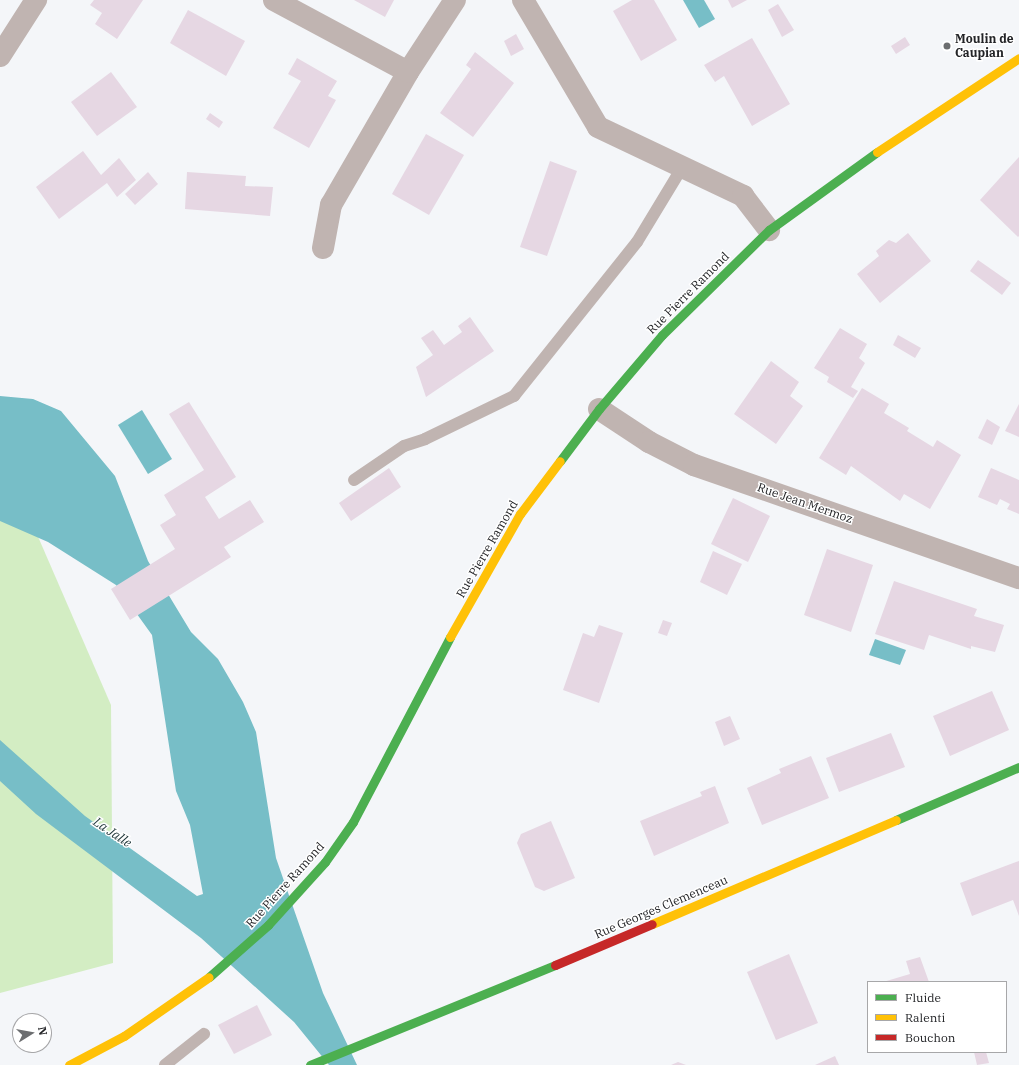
<!DOCTYPE html>
<html>
<head>
<meta charset="utf-8">
<style>
	body { margin:0 }
	#map { position:relative; width:1019px; height:1065px; overflow:hidden; background:#f4f6f9; font-family:"IBM Plex Serif",serif }
	div>[style] { position:absolute }
	.green>* { inset:0; background:#d3edc3 }
	.water>* { inset:0; background:#77bec7 }
	.building>* { inset:0; background:#e6d7e3 }
	.lane>* { height:12px; margin:-6px; padding:0 6px; transform-origin:6px; border-radius:6px; background:#c0b4b1 }
	.street>* { height:22px; margin:-11px; padding:0 11px; transform-origin:11px; border-radius:11px; background:#c0b4b1 }
	.fast>* { height:9px; margin:-4.5px; padding:0 4.5px; transform-origin:4.5px; border-radius:4.5px; background:#4caf50 }
	.slow>* { height:9px; margin:-4.5px; padding:0 4.5px; transform-origin:4.5px; border-radius:4.5px; background:#ffc107 }
	.jam>* { height:9px; margin:-4.5px; padding:0 4.5px; transform-origin:4.5px; border-radius:4.5px; background:#c62828 }
	.dots>* { width:11px; height:11px; translate:-50% -50%; box-sizing:border-box; border:2px solid #fff; border-radius:50% }
	span { translate:-50% -50%; white-space:nowrap; text-align:center; line-height:1.15; -webkit-text-stroke:3px #fff; paint-order:stroke }
	.poi-label { font-size:12px; color:#232427; font-weight:700 }
	.left { translate:0 -50%; text-align:left }
	.street-label { font-size:12px; color:#232427 }
	.water-label { font-size:13px; color:#1f3639; font-style:italic }
	.legend { position:absolute; left:867px; top:981px; width:140px; height:72px; box-sizing:border-box; background:#fff; border:1px solid #a7a7a9; margin:0; padding:5px 7px; list-style:none; font-size:12px; color:#232427 }
	.legend li { display:flex; align-items:center; gap:8px; height:20px }
	.legend b { width:20px; border:1px solid #a7a7a9 }
	.north { position:absolute; left:12px; top:1013px; width:40px; height:40px; box-sizing:border-box; background:#fff; border:1px solid #a7a7a9; border-radius:50%; rotate:79deg; font-size:11px; font-weight:700; line-height:16px; text-align:center; color:#232427 }
	.north::after { content:''; display:block; margin:auto; width:14px; height:18px; background:#6c6e70; clip-path:polygon(50% 0,100% 100%,50% 72%,0 100%) }
</style>
</head>
<body>
<div id="map">
	<div class="green">
		<i style="clip-path:polygon(0 449px,111px 705px,113px 963px,0 993px)"></i>
	</div>
	<div class="water">
		<i style="clip-path:polygon(683px 0,704px 0,715px 19px,699px 28px)"></i>
		<i style="clip-path:polygon(0 396px,33px 399px,61px 411px,115px 476px,148px 561px,191px 632px,218px 659px,243px 702px,256px 732px,276px 858px,323px 993px,357px 1065px,329px 1065px,294px 1022px,201px 938px,36px 814px,0 781px,0 740px,85px 816px,197px 896px,203px 894px,190px 825px,176px 791px,152px 635px,116px 585px,48px 542px,0 521px)"></i>
		<i style="clip-path:polygon(142px 410px,172px 459px,148px 474px,118px 425px)"></i>
		<i style="clip-path:polygon(875px 639px,906px 650px,900px 665px,869px 655px)"></i>
	</div>
	<div class="building">
		<i style="clip-path:polygon(94px 0,143px 0,117px 39px,95px 24px,102px 13px,90px 5px)"></i>
		<i style="clip-path:polygon(354px 0,394px 0,385px 17px)"></i>
		<i style="clip-path:polygon(632px 0,654px 0,677px 40px,641px 61px,613px 11px)"></i>
		<i style="clip-path:polygon(728px 0,747px 0,732px 8px)"></i>
		<i style="clip-path:polygon(778px 4px,794px 30px,782px 37px,768px 10px)"></i>
		<i style="clip-path:polygon(188px 10px,245px 41px,226px 76px,170px 43px)"></i>
		<i style="clip-path:polygon(516px 34px,524px 49px,511px 56px,504px 41px)"></i>
		<i style="clip-path:polygon(905px 37px,910px 45px,896px 54px,891px 46px)"></i>
		<i style="clip-path:polygon(752px 38px,790px 104px,752px 126px,724px 76px,715px 82px,704px 65px)"></i>
		<i style="clip-path:polygon(475px 52px,514px 83px,473px 137px,440px 113px,471px 69px,466px 65px)"></i>
		<i style="clip-path:polygon(297px 58px,337px 81px,328px 96px,336px 100px,309px 148px,273px 128px,301px 81px,288px 74px)"></i>
		<i style="clip-path:polygon(111px 72px,137px 107px,97px 136px,71px 102px)"></i>
		<i style="clip-path:polygon(210px 113px,223px 122px,219px 128px,206px 119px)"></i>
		<i style="clip-path:polygon(426px 134px,464px 155px,429px 215px,392px 194px)"></i>
		<i style="clip-path:polygon(83px 151px,101px 175px,119px 158px,136px 180px,117px 197px,107px 183px,59px 219px,36px 187px)"></i>
		<i style="clip-path:polygon(1019px 157px,1019px 236px,1018px 237px,980px 200px)"></i>
		<i style="clip-path:polygon(550px 161px,577px 171px,547px 256px,520px 247px)"></i>
		<i style="clip-path:polygon(148px 172px,158px 184px,135px 205px,125px 194px)"></i>
		<i style="clip-path:polygon(187px 172px,246px 176px,245px 186px,273px 187px,270px 216px,185px 209px)"></i>
		<i style="clip-path:polygon(908px 233px,931px 261px,880px 303px,857px 274px,879px 256px,876px 251px,889px 240px,896px 243px)"></i>
		<i style="clip-path:polygon(978px 260px,1011px 283px,1002px 295px,970px 271px)"></i>
		<i style="clip-path:polygon(470px 317px,494px 351px,426px 397px,416px 367px,433px 355px,421px 338px,433px 330px,444px 345px,462px 332px,458px 326px)"></i>
		<i style="clip-path:polygon(840px 328px,867px 344px,859px 358px,865px 363px,851px 387px,858px 391px,853px 398px,827px 382px,829px 377px,814px 368px)"></i>
		<i style="clip-path:polygon(898px 335px,921px 348px,915px 358px,893px 345px)"></i>
		<i style="clip-path:polygon(771px 361px,799px 382px,790px 396px,803px 406px,776px 444px,734px 414px)"></i>
		<i style="clip-path:polygon(862px 388px,889px 404px,884px 413px,909px 428px,907px 431px,933px 447px,937px 440px,961px 455px,930px 509px,904px 494px,900px 501px,851px 466px,846px 475px,819px 458px)"></i>
		<i style="clip-path:polygon(189px 402px,236px 477px,205px 497px,219px 519px,250px 500px,264px 522px,224px 547px,231px 557px,130px 620px,111px 589px,175px 549px,160px 525px,176px 515px,164px 495px,204px 470px,169px 414px)"></i>
		<i style="clip-path:polygon(1019px 404px,1019px 437px,1005px 431px)"></i>
		<i style="clip-path:polygon(987px 419px,1000px 427px,992px 445px,978px 438px)"></i>
		<i style="clip-path:polygon(389px 468px,401px 487px,351px 521px,339px 503px)"></i>
		<i style="clip-path:polygon(991px 468px,1019px 480px,1019px 514px,1007px 509px,1010px 504px,1000px 499px,997px 505px,978px 497px)"></i>
		<i style="clip-path:polygon(733px 498px,770px 516px,748px 562px,711px 544px)"></i>
		<i style="clip-path:polygon(827px 549px,873px 565px,851px 632px,804px 615px)"></i>
		<i style="clip-path:polygon(713px 551px,742px 564px,727px 595px,700px 582px)"></i>
		<i style="clip-path:polygon(894px 581px,977px 609px,974px 616px,1004px 625px,995px 652px,971px 646px,971px 649px,929px 635px,924px 650px,875px 634px)"></i>
		<i style="clip-path:polygon(663px 620px,672px 623px,667px 636px,658px 633px)"></i>
		<i style="clip-path:polygon(599px 625px,623px 633px,599px 703px,563px 690px,583px 633px,594px 637px)"></i>
		<i style="clip-path:polygon(992px 691px,1009px 730px,950px 756px,933px 716px)"></i>
		<i style="clip-path:polygon(730px 716px,740px 739px,724px 746px,715px 722px)"></i>
		<i style="clip-path:polygon(891px 733px,905px 767px,839px 792px,826px 758px)"></i>
		<i style="clip-path:polygon(811px 756px,829px 798px,762px 825px,747px 788px,781px 773px,779px 769px)"></i>
		<i style="clip-path:polygon(715px 786px,729px 823px,654px 856px,640px 821px,702px 796px,700px 792px)"></i>
		<i style="clip-path:polygon(551px 821px,575px 878px,544px 891px,535px 887px,517px 843px,521px 834px)"></i>
		<i style="clip-path:polygon(1019px 861px,1019px 916px,1013px 900px,972px 916px,960px 883px)"></i>
		<i style="clip-path:polygon(789px 954px,818px 1023px,776px 1040px,747px 972px)"></i>
		<i style="clip-path:polygon(920px 957px,929px 982px,883px 982px,910px 974px,906px 961px)"></i>
		<i style="clip-path:polygon(257px 1005px,272px 1035px,234px 1054px,218px 1025px)"></i>
		<i style="clip-path:polygon(974px 1052px,986px 1052px,989px 1063px,977px 1065px)"></i>
		<i style="clip-path:polygon(835px 1056px,839px 1065px,815px 1065px)"></i>
		<i style="clip-path:polygon(678px 1062px,686px 1065px,671px 1065px)"></i>
	</div>
	<div class="lane">
		<i style="left:354px;top:480px;width:60px;rotate:-34.2deg"></i>
		<i style="left:404px;top:446px;width:22px;rotate:-18deg"></i>
		<i style="left:425px;top:439px;width:99px;rotate:-25.8deg"></i>
		<i style="left:514px;top:396px;width:197px;rotate:-51.4deg"></i>
		<i style="left:637px;top:242px;width:89px;rotate:-58.8deg"></i>
		<i style="left:165px;top:1065px;width:50px;rotate:-38.5deg"></i>
	</div>
	<div class="street">
		<i style="left:274px;top:0;width:152px;rotate:28.2deg"></i>
		<i style="left:523px;top:0;width:147px;rotate:59.4deg"></i>
		<i style="left:598px;top:127px;width:161px;rotate:25.4deg"></i>
		<i style="left:743px;top:196px;width:43px;rotate:52.6deg"></i>
		<i style="left:0;top:56px;width:67px;rotate:-57.3deg"></i>
		<i style="left:323px;top:248px;width:44px;rotate:-79.5deg"></i>
		<i style="left:331px;top:205px;width:154px;rotate:-59.9deg"></i>
		<i style="left:408px;top:72px;width:86px;rotate:-56.9deg"></i>
		<i style="left:599px;top:409px;width:60px;rotate:33.4deg"></i>
		<i style="left:649px;top:442px;width:51px;rotate:27.1deg"></i>
		<i style="left:694px;top:465px;width:344px;rotate:19.2deg"></i>
	</div>
	<div class="fast">
		<i style="left:560px;top:461px;width:65px;rotate:-53.1deg"></i>
		<i style="left:599px;top:409px;width:97px;rotate:-49.6deg"></i>
		<i style="left:662px;top:335px;width:150px;rotate:-44.5deg"></i>
		<i style="left:769px;top:230px;width:133px;rotate:-35.8deg"></i>
		<i style="left:896px;top:820px;width:134px;rotate:-23.3deg"></i>
		<i style="left:209px;top:977px;width:79px;rotate:-41.4deg"></i>
		<i style="left:268px;top:925px;width:85px;rotate:-47.9deg"></i>
		<i style="left:325px;top:862px;width:49px;rotate:-55deg"></i>
		<i style="left:353px;top:822px;width:209px;rotate:-62.3deg"></i>
		<i style="left:310px;top:1065px;width:265px;rotate:-22.2deg"></i>
	</div>
	<div class="slow">
		<i style="left:877px;top:152px;width:170px;rotate:-33.5deg"></i>
		<i style="left:450px;top:637px;width:142px;rotate:-60.4deg"></i>
		<i style="left:520px;top:514px;width:66px;rotate:-53deg"></i>
		<i style="left:652px;top:924px;width:265px;rotate:-23.1deg"></i>
		<i style="left:69px;top:1065px;width:62px;rotate:-27.8deg"></i>
		<i style="left:124px;top:1036px;width:103px;rotate:-34.8deg"></i>
	</div>
	<div class="jam">
		<i style="left:555px;top:965px;width:105px;rotate:-22.9deg"></i>
	</div>
	<div class="dots">
		<i style="left:947px;top:46px;background:#6c6e70"></i>
	</div>
	<div class="poi-label">
		<span class="left" style="left:955px;top:46px">Moulin de<br>Caupian</span>
	</div>
	<div class="street-label">
		<span style="left:688px;top:293px;rotate:-45deg">Rue Pierre Ramond</span>
		<span style="left:805px;top:503px;rotate:19deg">Rue Jean Mermoz</span>
		<span style="left:487px;top:549px;rotate:-60deg">Rue Pierre Ramond</span>
		<span style="left:285px;top:885px;rotate:-48deg">Rue Pierre Ramond</span>
		<span style="left:661px;top:907px;rotate:-23deg">Rue Georges Clemenceau</span>
	</div>
	<div class="water-label">
		<span style="left:112px;top:833px;rotate:34deg">La Jalle</span>
	</div>
	<ul class="legend">
	<li><b style="height:5px;background:#4caf50"></b>Fluide</li>
	<li><b style="height:5px;background:#ffc107"></b>Ralenti</li>
	<li><b style="height:5px;background:#c62828"></b>Bouchon</li>
	</ul>
	<div class="north">N</div>
</div>
</body>
</html>
